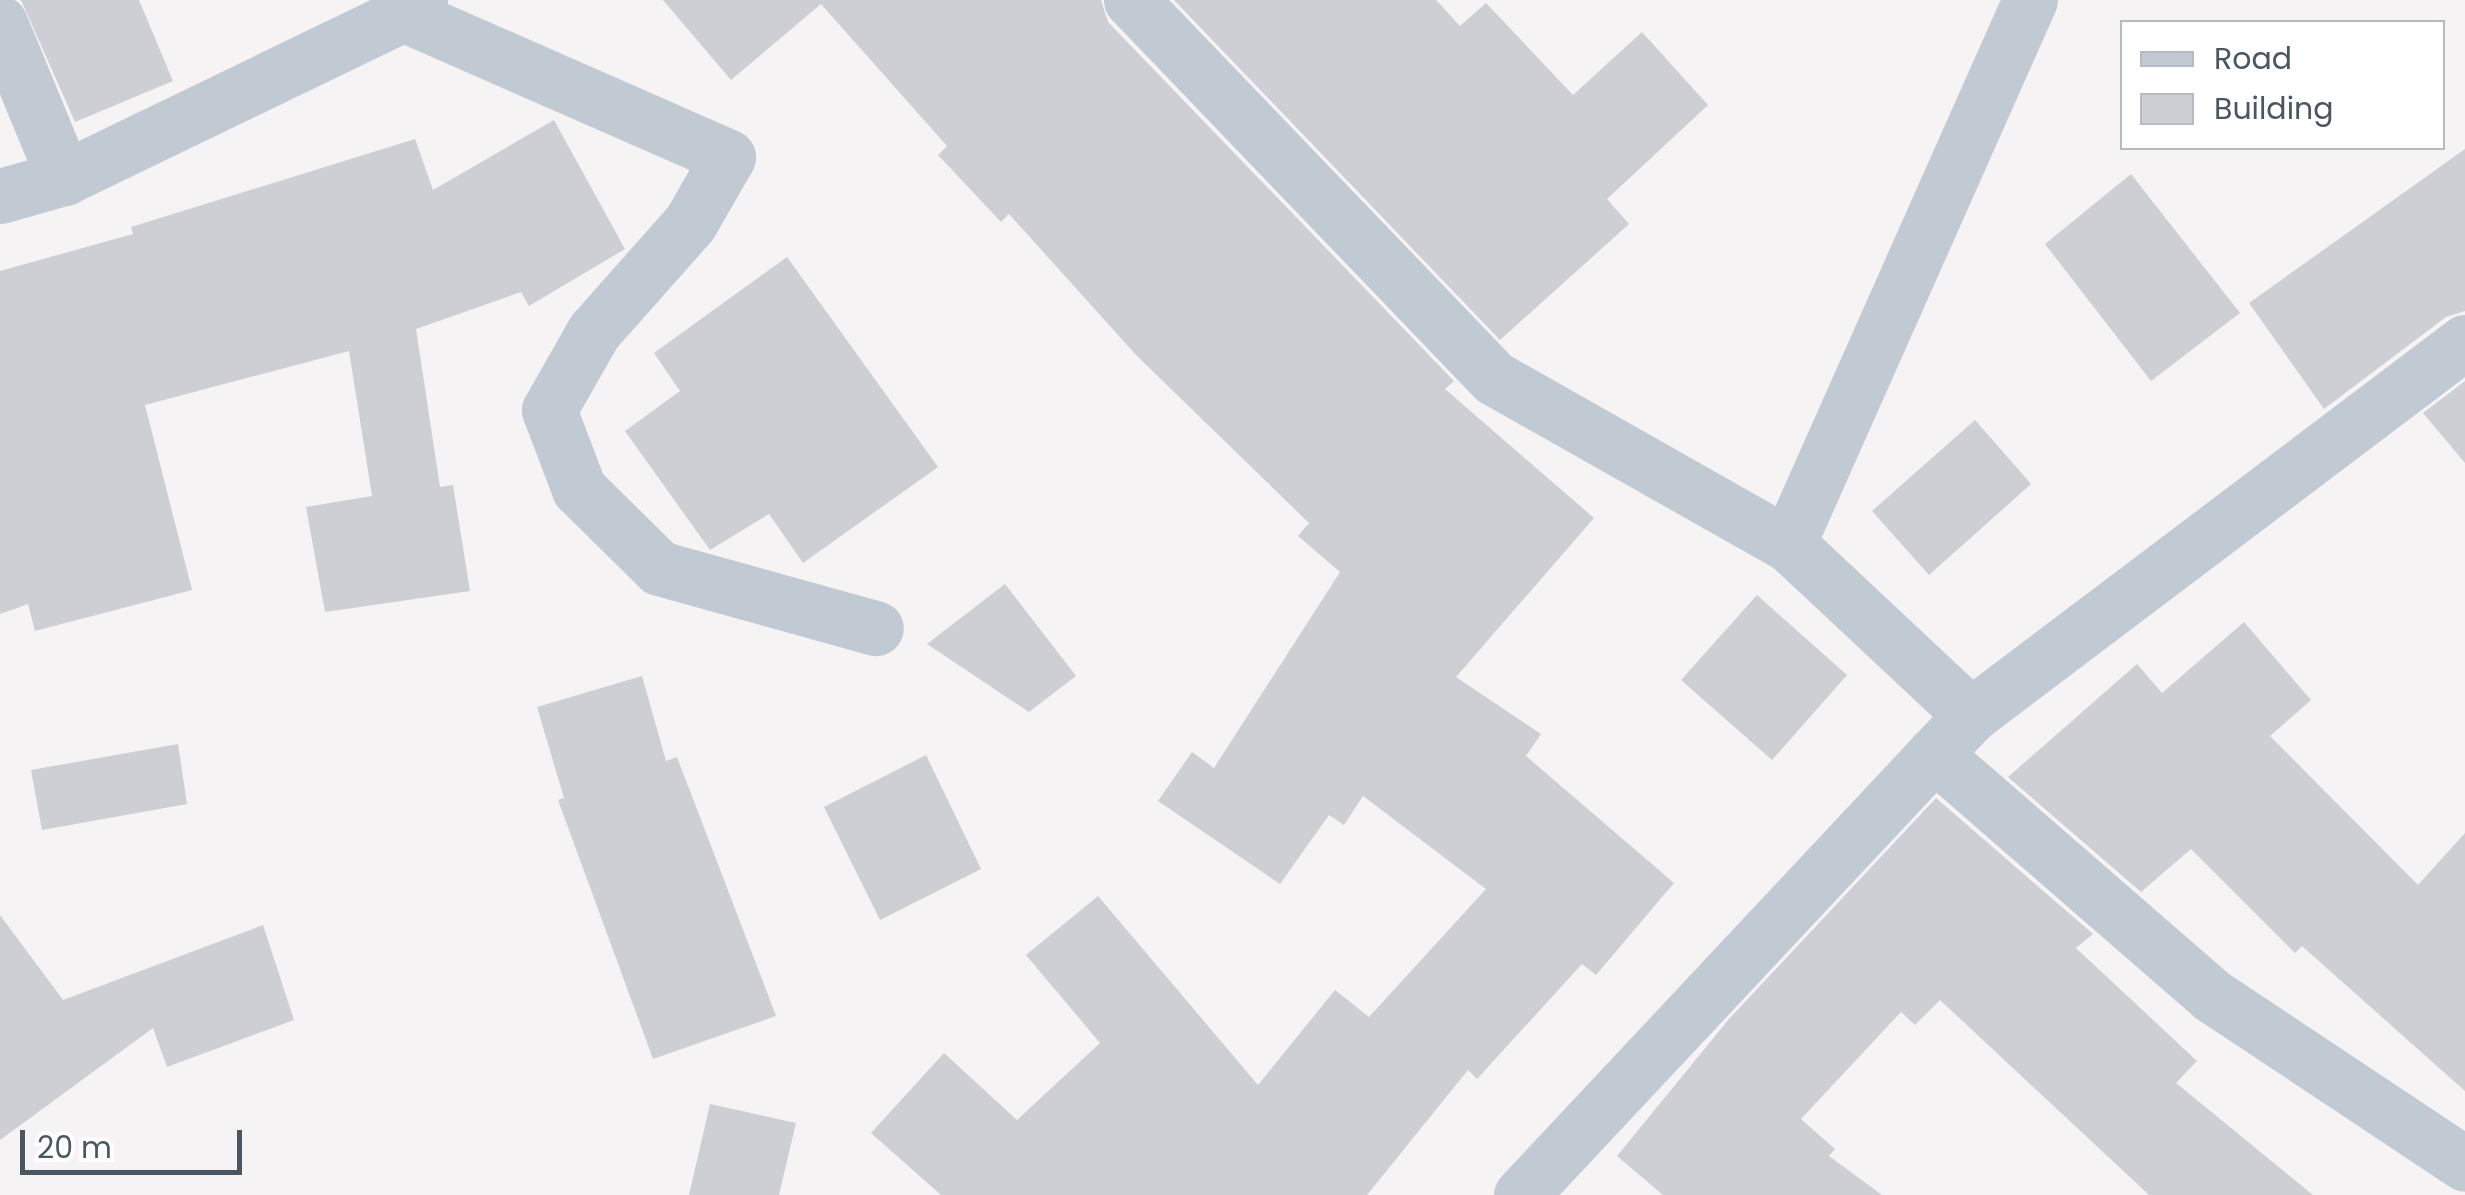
<!DOCTYPE html>
<html>
<head>
<meta charset="utf-8">
<style>
	body { margin:0 }
	#map { position:relative; width:2465px; height:1195px; overflow:hidden; background:#f5f3f3; font-family:Poppins,sans-serif }
	div>[style] { position:absolute }
	.building>* { inset:0; background:#cdcfd5 }
	.minor>* { height:55px; margin:-27.5px; padding:0 27.5px; transform-origin:27.5px; border-radius:27.5px; background:#c1cad2 }
	span { translate:-50% -50%; white-space:nowrap; text-align:center; line-height:1.15; -webkit-text-stroke:10px #fff; paint-order:stroke }
	.legend { position:absolute; left:2120px; top:20px; width:325px; height:130px; box-sizing:border-box; background:#fff; border:2px solid #b7bbc0; margin:0; padding:12px 18px; list-style:none; font-size:30px; color:#4a5661 }
	.legend li { display:flex; align-items:center; gap:20px; height:50px }
	.legend b { width:50px; border:2px solid #b7bbc0 }
	.scale { position:absolute; left:20px; top:1130px; width:222px; height:45px; box-sizing:border-box; border:5px solid #4a5661; border-top:0; padding-left:12px; font-size:30px; line-height:35px; white-space:nowrap; color:#4a5661; -webkit-text-stroke:8px #fff; paint-order:stroke }
</style>
</head>
<body>
<div id="map">
	<div class="building">
		<i style="clip-path:polygon(21px 0,139px 0,173px 81px,75px 122px)"></i>
		<i style="clip-path:polygon(663px 0,1101px 0,1108px 22px,1454px 381px,1445px 389px,1594px 518px,1456px 677px,1541px 734px,1526px 756px,1674px 883px,1596px 975px,1582px 964px,1477px 1079px,1468px 1070px,1367px 1195px,941px 1195px,871px 1133px,944px 1053px,1017px 1120px,1100px 1043px,1026px 955px,1098px 896px,1258px 1085px,1335px 990px,1369px 1017px,1486px 889px,1363px 796px,1344px 825px,1329px 815px,1280px 884px,1158px 801px,1192px 752px,1214px 768px,1340px 572px,1298px 536px,1309px 523px,1137px 356px,1009px 214px,1001px 222px,938px 155px,947px 146px,821px 4px,731px 80px)"></i>
		<i style="clip-path:polygon(1174px 0,1436px 0,1460px 26px,1486px 3px,1573px 95px,1642px 32px,1708px 105px,1607px 199px,1629px 224px,1500px 340px)"></i>
		<i style="clip-path:polygon(554px 120px,625px 249px,529px 306px,521px 292px,416px 329px,440px 487px,453px 485px,470px 591px,325px 612px,306px 507px,372px 496px,349px 351px,145px 405px,192px 590px,35px 631px,28px 604px,0 614px,0 271px,133px 234px,131px 227px,415px 139px,433px 190px)"></i>
		<i style="clip-path:polygon(2465px 149px,2465px 311px,2446px 317px,2324px 409px,2249px 303px)"></i>
		<i style="clip-path:polygon(2131px 174px,2240px 313px,2151px 381px,2045px 244px)"></i>
		<i style="clip-path:polygon(787px 257px,938px 467px,803px 563px,769px 514px,710px 550px,625px 431px,680px 391px,654px 353px)"></i>
		<i style="clip-path:polygon(2465px 381px,2465px 463px,2423px 413px)"></i>
		<i style="clip-path:polygon(1975px 420px,2031px 484px,1929px 575px,1872px 511px)"></i>
		<i style="clip-path:polygon(1005px 584px,1076px 676px,1029px 712px,927px 644px)"></i>
		<i style="clip-path:polygon(1757px 595px,1847px 675px,1772px 760px,1681px 680px)"></i>
		<i style="clip-path:polygon(2244px 622px,2311px 700px,2270px 736px,2418px 885px,2465px 833px,2465px 1091px,2302px 946px,2295px 953px,2191px 849px,2141px 892px,2008px 777px,2137px 664px,2162px 693px)"></i>
		<i style="clip-path:polygon(642px 676px,666px 761px,677px 757px,776px 1016px,653px 1059px,558px 800px,564px 798px,537px 707px)"></i>
		<i style="clip-path:polygon(178px 744px,187px 804px,42px 830px,31px 770px)"></i>
		<i style="clip-path:polygon(926px 755px,981px 869px,880px 920px,824px 807px)"></i>
		<i style="clip-path:polygon(1936px 798px,2093px 934px,2076px 948px,2197px 1061px,2176px 1083px,2313px 1195px,2149px 1195px,1940px 1000px,1915px 1025px,1901px 1012px,1801px 1119px,1835px 1149px,1829px 1156px,1882px 1195px,1663px 1195px,1617px 1156px,1729px 1019px)"></i>
		<i style="clip-path:polygon(0 915px,63px 1000px,263px 925px,294px 1020px,167px 1067px,153px 1028px,0 1140px)"></i>
		<i style="clip-path:polygon(710px 1104px,796px 1123px,779px 1195px,689px 1195px)"></i>
	</div>
	<div class="minor">
		<i style="left:1131px;top:0;width:524px;rotate:46.16deg"></i>
		<i style="left:1494px;top:378px;width:338px;rotate:29.5deg"></i>
		<i style="left:403px;top:14px;width:355px;rotate:23.7deg"></i>
		<i style="left:728px;top:157px;width:76px;rotate:119.9deg"></i>
		<i style="left:690px;top:223px;width:144px;rotate:131.6deg"></i>
		<i style="left:594px;top:331px;width:91px;rotate:119.7deg"></i>
		<i style="left:549px;top:410px;width:85px;rotate:69.2deg"></i>
		<i style="left:579px;top:489px;width:112px;rotate:44.6deg"></i>
		<i style="left:659px;top:568px;width:225px;rotate:15.5deg"></i>
		<i style="left:0;top:23px;width:168px;rotate:67.6deg"></i>
		<i style="left:0;top:196px;width:66px;rotate:-15.7deg"></i>
		<i style="left:64px;top:178px;width:377px;rotate:-25.8deg"></i>
		<i style="left:403px;top:14px;width:22px;rotate:-39deg"></i>
		<i style="left:1971px;top:715px;width:250px;rotate:-136.9deg"></i>
		<i style="left:1788px;top:544px;width:595px;rotate:-66.02deg"></i>
		<i style="left:1934px;top:754px;width:367px;rotate:41deg"></i>
		<i style="left:2211px;top:995px;width:305px;rotate:33.6deg"></i>
		<i style="left:1521px;top:1195px;width:658px;rotate:-46.85deg"></i>
		<i style="left:1971px;top:715px;width:619px;rotate:-37.06deg"></i>
	</div>
	<ul class="legend">
	<li><b style="height:12px;background:#c1cad2"></b>Road</li>
	<li><b style="height:28px;background:#cdcfd5"></b>Building</li>
	</ul>
	<div class="scale">20 m</div>
</div>
</body>
</html>
